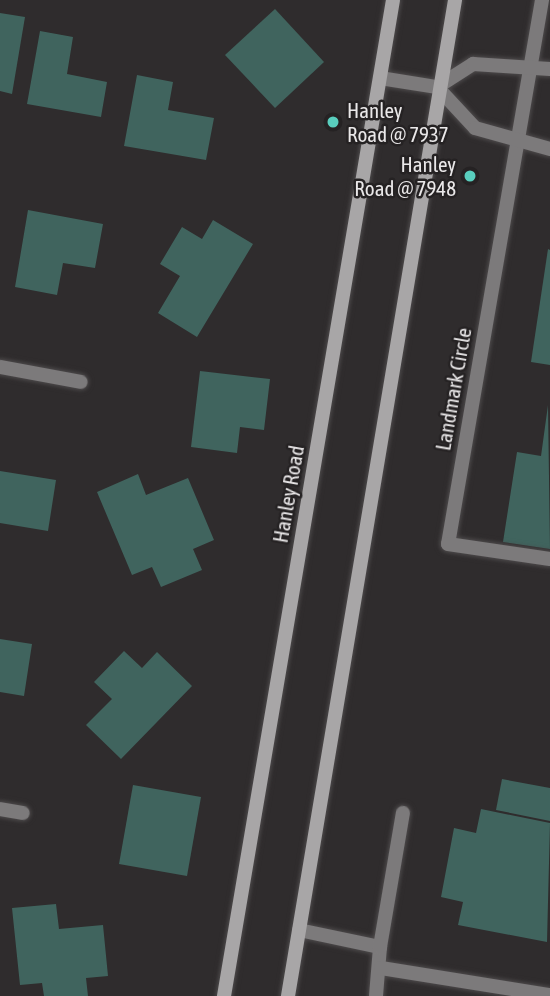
<!DOCTYPE html>
<html>
<head>
<meta charset="utf-8">
<style>
	body { margin:0 }
	#map { position:relative; width:550px; height:996px; overflow:hidden; background:#2f2c2d; font-family:"Asap Condensed",sans-serif }
	div>[style] { position:absolute }
	.building>* { inset:0; background:#40645e }
	.roads { filter:drop-shadow(0 0 2px #4d4a4b) drop-shadow(0 0 2px #4d4a4b) }
	.lane>* { height:14px; margin:-7px; padding:0 7px; transform-origin:7px; border-radius:7px; background:#7c7a7b }
	.street>* { height:14px; margin:-7px; padding:0 7px; transform-origin:7px; border-radius:7px; background:#7c7a7b }
	.secondary>* { height:14px; margin:-7px; padding:0 7px; transform-origin:7px; border-radius:7px; background:#a8a6a7 }
	.dots>* { width:19px; height:19px; translate:-50% -50%; box-sizing:border-box; border:4px solid #252223; border-radius:50% }
	span { translate:-50% -50%; white-space:nowrap; text-align:center; line-height:1.15; -webkit-text-stroke:5px #252223; paint-order:stroke }
	.poi-label { font-size:21px; color:#eae8e9 }
	.left { translate:0 -50%; text-align:left }
	.right { translate:-100% -50%; text-align:right }
	.street-label { font-size:21px; color:#eae8e9 }
</style>
</head>
<body>
<div id="map">
	<div class="building">
		<i style="clip-path:polygon(275px 9px,324px 62px,275px 108px,225px 55px)"></i>
		<i style="clip-path:polygon(0 13px,25px 17px,12px 94px,0 91px)"></i>
		<i style="clip-path:polygon(40px 31px,73px 37px,67px 74px,107px 82px,101px 117px,27px 104px)"></i>
		<i style="clip-path:polygon(137px 75px,173px 82px,168px 110px,214px 118px,206px 160px,124px 146px)"></i>
		<i style="clip-path:polygon(28px 210px,103px 224px,95px 268px,63px 263px,57px 295px,15px 287px)"></i>
		<i style="clip-path:polygon(213px 220px,253px 244px,197px 337px,158px 313px,180px 276px,160px 264px,182px 227px,202px 239px)"></i>
		<i style="clip-path:polygon(548px 249px,550px 250px,550px 365px,531px 362px)"></i>
		<i style="clip-path:polygon(200px 371px,270px 379px,264px 430px,240px 427px,237px 453px,191px 447px)"></i>
		<i style="clip-path:polygon(548px 405px,550px 549px,503px 542px,517px 452px,541px 456px)"></i>
		<i style="clip-path:polygon(0 471px,56px 480px,48px 531px,0 523px)"></i>
		<i style="clip-path:polygon(138px 474px,146px 495px,188px 478px,214px 540px,193px 549px,202px 570px,161px 587px,152px 567px,132px 575px,97px 492px)"></i>
		<i style="clip-path:polygon(0 639px,32px 644px,24px 696px,0 692px)"></i>
		<i style="clip-path:polygon(124px 651px,142px 668px,157px 652px,192px 686px,121px 759px,86px 725px,112px 699px,94px 682px)"></i>
		<i style="clip-path:polygon(502px 779px,550px 788px,550px 821px,496px 810px)"></i>
		<i style="clip-path:polygon(133px 785px,201px 797px,187px 876px,119px 864px)"></i>
		<i style="clip-path:polygon(481px 809px,550px 823px,547px 942px,458px 925px,463px 902px,441px 897px,454px 828px,476px 833px)"></i>
		<i style="clip-path:polygon(56px 904px,59px 929px,103px 925px,108px 976px,86px 978px,88px 996px,44px 996px,42px 983px,20px 985px,12px 908px)"></i>
	</div>
	<div class="roads">
		<div class="lane">
			<i style="left:299px;top:930px;width:83px;rotate:11.9deg"></i>
			<i style="left:380px;top:947px;width:49px;rotate:94.7deg"></i>
			<i style="left:380px;top:947px;width:136px;rotate:-80.3deg"></i>
			<i style="left:381px;top:968px;width:171px;rotate:9.1deg"></i>
		</div>
		<div class="street">
			<i style="left:542px;top:0;width:552px;rotate:99.8deg"></i>
			<i style="left:448px;top:544px;width:103px;rotate:8.4deg"></i>
			<i style="left:380px;top:78px;width:58px;rotate:9deg"></i>
			<i style="left:437px;top:87px;width:56px;rotate:47.2deg"></i>
			<i style="left:475px;top:128px;width:78px;rotate:15.6deg"></i>
			<i style="left:437px;top:87px;width:43px;rotate:-32.6deg"></i>
			<i style="left:473px;top:64px;width:77px;rotate:3.7deg"></i>
			<i style="left:0;top:367px;width:82px;rotate:10.5deg"></i>
			<i style="left:0;top:809px;width:23px;rotate:10deg"></i>
		</div>
		<div class="secondary">
			<i style="left:224px;top:996px;width:1010px;rotate:-80.37deg"></i>
			<i style="left:288px;top:996px;width:1010px;rotate:-80.48deg"></i>
		</div>
	</div>
	<div class="dots">
		<i style="left:333px;top:122px;background:#59cebe"></i>
		<i style="left:470px;top:176px;background:#59cebe"></i>
	</div>
	<div class="poi-label">
		<span class="left" style="left:347px;top:122px">Hanley<br>Road @ 7937</span>
		<span class="right" style="left:456px;top:176px">Hanley<br>Road @ 7948</span>
	</div>
	<div class="street-label">
		<span style="left:453px;top:389px;rotate:-80deg">Landmark Circle</span>
		<span style="left:288px;top:494px;rotate:-80deg">Hanley Road</span>
	</div>
</div>
</body>
</html>
